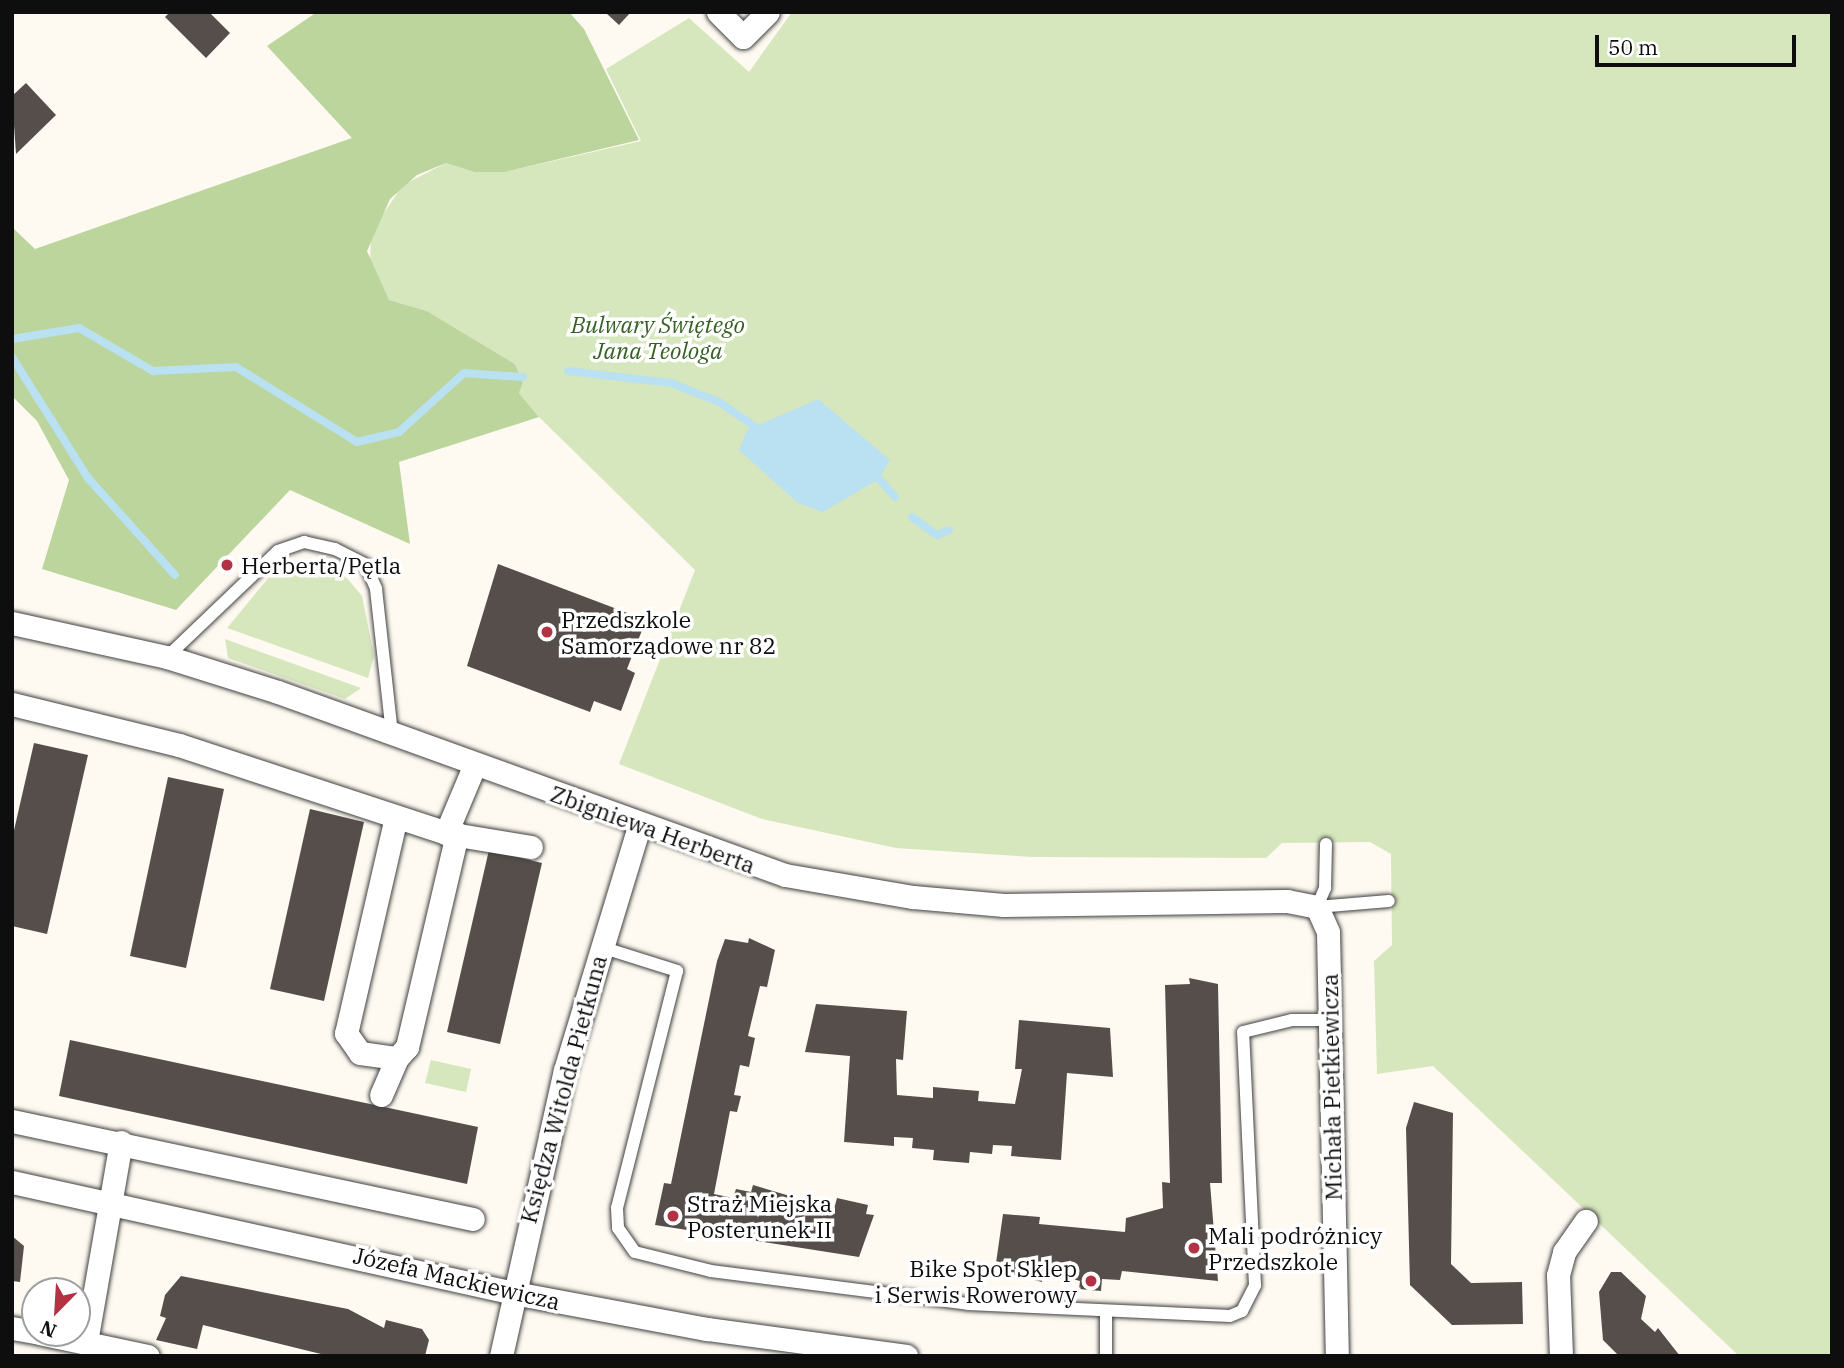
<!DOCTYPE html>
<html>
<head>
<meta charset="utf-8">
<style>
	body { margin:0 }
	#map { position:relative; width:1844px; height:1368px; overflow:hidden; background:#fefaf1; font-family:"IBM Plex Serif",serif }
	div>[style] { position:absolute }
	.green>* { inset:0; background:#d6e6bd }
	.forest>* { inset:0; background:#bbd59d }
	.water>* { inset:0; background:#b9e1f1 }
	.stream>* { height:8px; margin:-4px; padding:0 4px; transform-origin:4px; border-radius:4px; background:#b9e1f1 }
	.building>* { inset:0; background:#564e4b }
	.roads { filter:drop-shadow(0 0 2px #414141) drop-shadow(0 0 2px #414141) }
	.service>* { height:12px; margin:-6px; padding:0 6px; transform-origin:6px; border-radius:6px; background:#fff }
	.minor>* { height:23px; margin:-11.5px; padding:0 11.5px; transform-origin:11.5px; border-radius:11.5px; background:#fff }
	.dots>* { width:19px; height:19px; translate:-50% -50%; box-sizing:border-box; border:4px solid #fff; border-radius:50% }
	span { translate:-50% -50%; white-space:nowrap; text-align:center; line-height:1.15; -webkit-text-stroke:7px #fff; paint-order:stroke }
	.park-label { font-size:23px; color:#366124; font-style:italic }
	.poi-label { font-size:23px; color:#0e0e0e }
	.left { translate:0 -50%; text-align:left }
	.right { translate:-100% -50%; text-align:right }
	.street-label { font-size:23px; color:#0e0e0e }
	.frame { position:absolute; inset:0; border:14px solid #0e0e0e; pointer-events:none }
	.north { position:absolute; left:21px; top:1277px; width:70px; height:70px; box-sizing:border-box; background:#fff; border:2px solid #9f9f9f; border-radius:50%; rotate:204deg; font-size:19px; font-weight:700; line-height:28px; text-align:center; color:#0e0e0e }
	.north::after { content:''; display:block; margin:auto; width:24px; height:32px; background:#b33244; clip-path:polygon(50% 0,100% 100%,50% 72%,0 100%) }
	.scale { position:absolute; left:1595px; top:35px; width:201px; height:32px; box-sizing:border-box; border:4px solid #0e0e0e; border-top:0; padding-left:9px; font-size:21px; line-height:24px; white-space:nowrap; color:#0e0e0e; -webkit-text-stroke:5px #fff; paint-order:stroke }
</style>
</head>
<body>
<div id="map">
	<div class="green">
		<i style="clip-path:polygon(792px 12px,1832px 12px,1832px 1356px,1739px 1356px,1433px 1066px,1377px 1074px,1374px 961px,1392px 945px,1391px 854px,1370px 842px,1282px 843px,1266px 858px,1032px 857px,896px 848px,762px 819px,619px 764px,695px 570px,539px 417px,519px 393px,523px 383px,515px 364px,427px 311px,389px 300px,370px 267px,371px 232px,403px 185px,446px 163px,474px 172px,505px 172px,641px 141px,606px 69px,689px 18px,749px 72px)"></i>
		<i style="clip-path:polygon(304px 562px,342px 572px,362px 596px,374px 656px,368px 678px,227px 628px,270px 576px)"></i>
		<i style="clip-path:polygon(225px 639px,294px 664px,361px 688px,345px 699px,228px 658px)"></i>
		<i style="clip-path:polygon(431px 1060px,471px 1069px,466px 1092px,425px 1083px)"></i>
	</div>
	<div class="forest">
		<i style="clip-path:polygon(317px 12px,569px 12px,584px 29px,639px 140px,505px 172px,474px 172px,446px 163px,417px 175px,390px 199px,367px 251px,389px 300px,427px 311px,515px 364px,523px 383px,519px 393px,539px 417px,399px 462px,410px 544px,290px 490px,176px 610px,42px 569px,69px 480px,37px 421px,12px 396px,12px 227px,35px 249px,352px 138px,267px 46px)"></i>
	</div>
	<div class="water">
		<i style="clip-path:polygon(818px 399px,890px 460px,879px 479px,823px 512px,798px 503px,739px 450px,747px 430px)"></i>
	</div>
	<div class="stream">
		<i style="left:12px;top:339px;width:68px;rotate:-9.3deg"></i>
		<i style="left:79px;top:328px;width:86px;rotate:30.2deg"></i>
		<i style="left:153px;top:371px;width:83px;rotate:-2.8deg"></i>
		<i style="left:236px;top:367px;width:142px;rotate:31.8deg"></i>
		<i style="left:357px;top:442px;width:43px;rotate:-13.4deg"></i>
		<i style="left:399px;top:432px;width:88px;rotate:-42.2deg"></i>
		<i style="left:464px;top:373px;width:59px;rotate:3.9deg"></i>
		<i style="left:12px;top:357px;width:143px;rotate:57.9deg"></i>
		<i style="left:88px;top:478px;width:130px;rotate:48.1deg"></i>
		<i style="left:568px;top:371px;width:104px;rotate:6.6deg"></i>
		<i style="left:671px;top:383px;width:52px;rotate:21.6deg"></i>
		<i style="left:719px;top:402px;width:42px;rotate:34.4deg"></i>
		<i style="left:879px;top:479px;width:24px;rotate:48deg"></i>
		<i style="left:912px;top:517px;width:31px;rotate:36deg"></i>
		<i style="left:937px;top:535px;width:13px;rotate:-23deg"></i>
	</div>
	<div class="building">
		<i style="clip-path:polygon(170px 12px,209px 12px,230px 33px,206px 58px,165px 17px)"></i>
		<i style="clip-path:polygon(605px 12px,631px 12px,619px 25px)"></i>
		<i style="clip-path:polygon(26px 83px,56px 115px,16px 154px,12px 96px)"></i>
		<i style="clip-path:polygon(498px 564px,646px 620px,627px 669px,635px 673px,621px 711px,594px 701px,590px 712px,467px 666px)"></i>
		<i style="clip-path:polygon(34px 743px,88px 755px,47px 934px,12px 926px,12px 839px)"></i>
		<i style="clip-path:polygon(168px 777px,224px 789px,186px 968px,130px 956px)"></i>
		<i style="clip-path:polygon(310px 809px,364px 822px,324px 1001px,270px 989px)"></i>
		<i style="clip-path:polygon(489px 850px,542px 863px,500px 1044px,447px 1032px)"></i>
		<i style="clip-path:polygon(749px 938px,775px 950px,767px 987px,760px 986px,748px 1036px,755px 1038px,749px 1067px,740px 1065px,734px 1095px,741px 1096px,737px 1112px,730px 1111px,714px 1194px,733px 1198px,736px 1189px,751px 1192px,753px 1185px,834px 1209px,837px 1198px,868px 1205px,866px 1214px,874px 1215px,859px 1257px,655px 1225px,664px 1183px,671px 1184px,717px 961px,725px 939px,748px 943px)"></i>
		<i style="clip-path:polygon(1189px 978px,1218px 984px,1222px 1183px,1210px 1183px,1218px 1281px,1122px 1271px,1120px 1280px,1102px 1279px,1101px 1291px,1079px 1289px,1080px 1281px,1057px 1275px,1042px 1274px,1042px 1282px,995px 1270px,1003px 1214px,1040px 1217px,1039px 1224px,1125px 1232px,1126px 1218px,1163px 1208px,1162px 1182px,1170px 1183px,1165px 985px,1190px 984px)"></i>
		<i style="clip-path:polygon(816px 1004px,907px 1011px,903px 1060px,896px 1059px,897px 1095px,933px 1098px,933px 1087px,955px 1089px,979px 1091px,978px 1101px,1015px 1104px,1022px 1069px,1015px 1069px,1019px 1020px,1110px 1028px,1113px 1077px,1067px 1073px,1061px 1160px,1011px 1156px,1012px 1146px,993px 1145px,992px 1154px,970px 1152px,969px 1163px,933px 1160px,934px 1150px,912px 1148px,913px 1138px,894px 1137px,894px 1146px,844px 1142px,850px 1056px,805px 1052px)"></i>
		<i style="clip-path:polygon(70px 1040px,478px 1127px,467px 1184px,59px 1096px)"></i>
		<i style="clip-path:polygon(1414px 1102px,1453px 1113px,1451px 1264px,1471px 1283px,1522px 1282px,1523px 1324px,1452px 1325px,1410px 1285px,1406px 1128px)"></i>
		<i style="clip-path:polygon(12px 1236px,24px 1246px,20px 1282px,12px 1281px)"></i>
		<i style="clip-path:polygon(1611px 1272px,1621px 1272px,1646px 1296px,1641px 1319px,1655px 1332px,1658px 1328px,1680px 1356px,1619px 1356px,1603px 1340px,1599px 1292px)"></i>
		<i style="clip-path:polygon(181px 1276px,348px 1309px,384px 1328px,386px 1320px,422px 1329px,429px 1340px,425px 1356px,329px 1356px,203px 1325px,197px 1349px,156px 1340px,166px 1318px,160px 1316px,165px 1295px)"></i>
	</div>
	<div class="roads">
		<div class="service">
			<i style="left:167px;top:657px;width:153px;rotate:-43.7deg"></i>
			<i style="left:278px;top:551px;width:28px;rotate:-19deg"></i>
			<i style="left:304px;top:542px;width:32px;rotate:13deg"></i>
			<i style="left:335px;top:549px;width:35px;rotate:27deg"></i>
			<i style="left:366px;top:565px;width:26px;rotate:67deg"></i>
			<i style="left:376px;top:589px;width:146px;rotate:83.7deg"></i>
			<i style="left:1317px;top:907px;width:72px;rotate:-4.8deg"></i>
			<i style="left:1317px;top:907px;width:21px;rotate:-67deg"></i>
			<i style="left:1325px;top:888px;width:44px;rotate:-88.7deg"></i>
			<i style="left:601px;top:947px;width:80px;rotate:17.5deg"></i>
			<i style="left:677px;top:971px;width:244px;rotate:104.2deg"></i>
			<i style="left:617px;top:1208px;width:20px;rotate:87deg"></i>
			<i style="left:618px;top:1228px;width:29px;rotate:55deg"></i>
			<i style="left:635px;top:1252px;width:78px;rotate:14deg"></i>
			<i style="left:711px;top:1271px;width:259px;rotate:7.3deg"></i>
			<i style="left:968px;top:1304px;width:262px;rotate:2.6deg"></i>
			<i style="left:1230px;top:1316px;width:13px;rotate:-23deg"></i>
			<i style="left:1242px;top:1311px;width:29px;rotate:-63deg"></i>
			<i style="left:1255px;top:1285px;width:253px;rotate:-92.7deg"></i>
			<i style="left:1243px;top:1032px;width:50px;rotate:-13.8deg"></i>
			<i style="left:1292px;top:1020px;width:37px"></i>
			<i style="left:1106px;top:1312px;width:44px;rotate:90deg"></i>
		</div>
		<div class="minor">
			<i style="left:718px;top:12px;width:35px;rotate:45deg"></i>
			<i style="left:743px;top:37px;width:35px;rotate:-45deg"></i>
			<i style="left:12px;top:623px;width:159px;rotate:12.4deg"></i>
			<i style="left:167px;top:657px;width:116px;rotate:17.5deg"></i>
			<i style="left:278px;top:692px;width:539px;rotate:19.85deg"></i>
			<i style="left:785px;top:875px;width:130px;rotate:9.8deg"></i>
			<i style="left:913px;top:897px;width:91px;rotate:5deg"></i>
			<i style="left:1004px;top:905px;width:283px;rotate:-0.8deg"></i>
			<i style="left:1287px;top:901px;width:31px;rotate:11deg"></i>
			<i style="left:1317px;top:907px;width:27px;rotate:66deg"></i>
			<i style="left:1328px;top:932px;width:424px;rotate:88.8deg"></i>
			<i style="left:12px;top:704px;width:172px;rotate:13.8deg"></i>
			<i style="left:179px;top:745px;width:281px;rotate:18.2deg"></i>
			<i style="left:446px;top:833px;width:75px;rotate:-67.2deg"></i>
			<i style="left:396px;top:817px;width:222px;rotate:103deg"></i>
			<i style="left:346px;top:1033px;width:24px;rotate:55deg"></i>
			<i style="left:360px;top:1053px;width:37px;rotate:8deg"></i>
			<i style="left:397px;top:1058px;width:15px;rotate:-48deg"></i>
			<i style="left:407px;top:1047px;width:219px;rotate:-76.8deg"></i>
			<i style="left:446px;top:833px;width:86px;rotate:9.4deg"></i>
			<i style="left:381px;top:1095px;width:40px;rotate:-66.6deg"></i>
			<i style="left:12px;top:1121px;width:471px;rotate:12deg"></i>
			<i style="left:12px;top:1182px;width:514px;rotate:12.47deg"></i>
			<i style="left:514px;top:1293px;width:196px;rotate:10.6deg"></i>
			<i style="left:707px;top:1329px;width:201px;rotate:7.7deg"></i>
			<i style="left:12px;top:1328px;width:23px;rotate:10deg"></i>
			<i style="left:39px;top:1333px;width:111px;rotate:11.9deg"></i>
			<i style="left:86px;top:1342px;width:203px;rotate:-80.1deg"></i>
			<i style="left:501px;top:1356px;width:293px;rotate:-77.4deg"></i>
			<i style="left:565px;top:1070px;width:254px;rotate:-73.1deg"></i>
			<i style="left:1561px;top:1356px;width:81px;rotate:-92.1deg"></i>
			<i style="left:1558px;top:1275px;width:24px;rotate:-75deg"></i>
			<i style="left:1564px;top:1252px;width:38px;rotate:-55deg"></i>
		</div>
	</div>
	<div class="dots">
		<i style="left:227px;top:565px;background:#b33244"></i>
		<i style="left:547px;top:632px;background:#b33244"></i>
		<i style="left:673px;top:1216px;background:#b33244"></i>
		<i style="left:1194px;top:1248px;background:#b33244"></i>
		<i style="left:1091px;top:1281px;background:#b33244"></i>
	</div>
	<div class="park-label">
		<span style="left:658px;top:337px">Bulwary Świętego<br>Jana Teologa</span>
	</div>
	<div class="poi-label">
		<span class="left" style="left:241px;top:565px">Herberta/Pętla</span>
		<span class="left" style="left:561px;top:632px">Przedszkole<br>Samorządowe nr 82</span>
		<span class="left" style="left:687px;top:1216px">Straż Miejska<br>Posterunek II</span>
		<span class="left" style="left:1208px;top:1248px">Mali podróżnicy<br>Przedszkole</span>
		<span class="right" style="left:1077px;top:1281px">Bike Spot Sklep<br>i Serwis Rowerowy</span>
	</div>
	<div class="street-label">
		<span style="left:653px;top:829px;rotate:20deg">Zbigniewa Herberta</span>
		<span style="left:1331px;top:1087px;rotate:-91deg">Michała Pietkiewicza</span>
		<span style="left:563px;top:1089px;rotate:-75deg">Księdza Witolda Pietkuna</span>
		<span style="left:457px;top:1278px;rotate:13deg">Józefa Mackiewicza</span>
	</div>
	<div class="frame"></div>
	<div class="north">N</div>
	<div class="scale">50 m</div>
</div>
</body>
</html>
